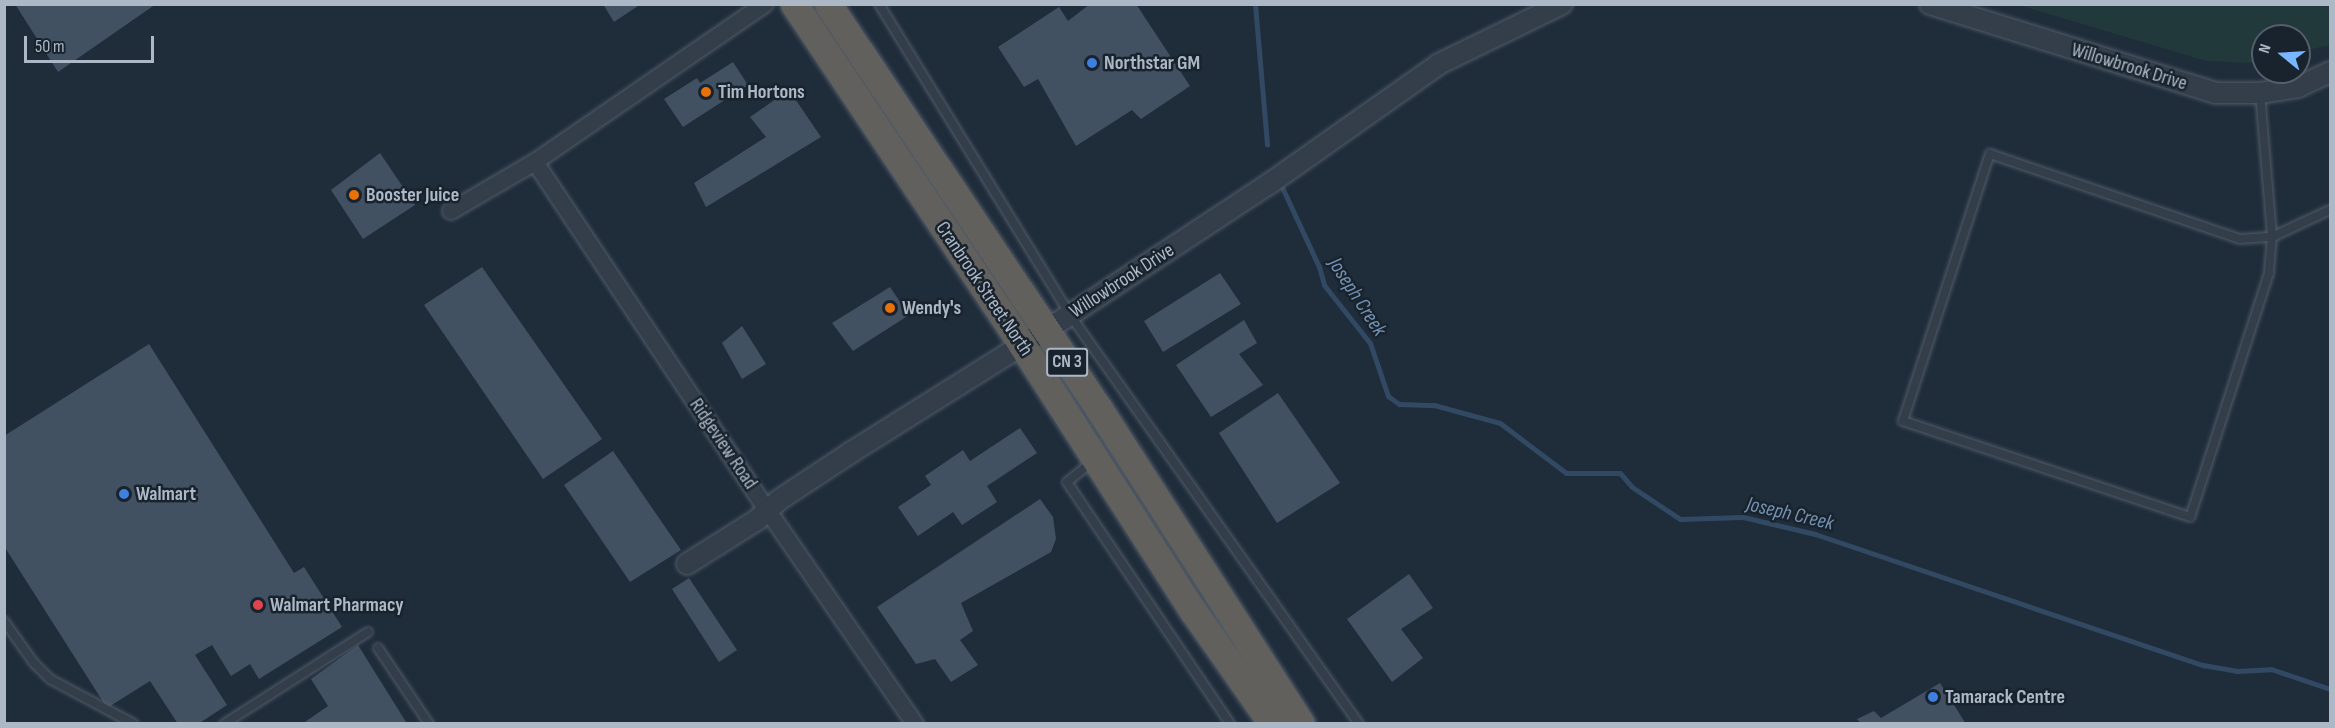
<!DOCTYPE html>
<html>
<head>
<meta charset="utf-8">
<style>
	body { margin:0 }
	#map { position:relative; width:2335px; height:728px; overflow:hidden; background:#1f2c3a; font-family:"Sofia Sans Condensed",sans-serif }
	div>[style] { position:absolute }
	.green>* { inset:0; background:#21393b }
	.stream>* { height:5px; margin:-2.5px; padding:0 2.5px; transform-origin:2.5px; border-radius:2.5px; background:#324963 }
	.building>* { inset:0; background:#425162 }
	.roads { filter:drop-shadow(0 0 2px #505b68) drop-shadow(0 0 2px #505b68) }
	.service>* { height:8px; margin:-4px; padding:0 4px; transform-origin:4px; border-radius:4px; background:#333e4a }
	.minor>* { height:16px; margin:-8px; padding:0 8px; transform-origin:8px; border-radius:8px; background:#333e4a }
	.tertiary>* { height:20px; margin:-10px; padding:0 10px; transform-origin:10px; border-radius:10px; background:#333e4a }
	.trunk>* { height:27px; margin:-13.5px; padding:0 13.5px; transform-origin:13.5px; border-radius:13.5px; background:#61605c }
	.dots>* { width:16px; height:16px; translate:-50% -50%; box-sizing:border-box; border:3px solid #19232e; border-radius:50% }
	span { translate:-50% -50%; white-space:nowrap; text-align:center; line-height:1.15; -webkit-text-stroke:5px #19232e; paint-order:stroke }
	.shield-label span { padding:2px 4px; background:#19232e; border:2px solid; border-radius:4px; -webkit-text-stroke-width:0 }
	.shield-label { font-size:18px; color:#adb8c7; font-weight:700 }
	.poi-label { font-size:20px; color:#adb8c7; font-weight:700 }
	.left { translate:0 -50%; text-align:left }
	.street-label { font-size:20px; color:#adb8c7 }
	.water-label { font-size:21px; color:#7491b1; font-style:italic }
	.frame { position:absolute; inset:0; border:6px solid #adb8c7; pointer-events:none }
	.north { position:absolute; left:2251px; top:24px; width:60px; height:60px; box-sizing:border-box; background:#19232e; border:2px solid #545f6b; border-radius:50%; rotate:288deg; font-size:16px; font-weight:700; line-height:24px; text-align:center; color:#adb8c7 }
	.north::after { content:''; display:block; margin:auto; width:21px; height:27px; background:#7ab5ff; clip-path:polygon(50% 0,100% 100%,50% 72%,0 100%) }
	.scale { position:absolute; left:24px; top:36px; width:130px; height:27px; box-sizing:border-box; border:3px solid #adb8c7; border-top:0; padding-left:8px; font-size:18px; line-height:21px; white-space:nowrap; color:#adb8c7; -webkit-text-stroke:4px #19232e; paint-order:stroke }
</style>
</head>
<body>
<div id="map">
	<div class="green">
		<i style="clip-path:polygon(2019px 5px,2330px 5px,2330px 45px,2299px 52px,2299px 36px,2263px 36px,2263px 60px,2248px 63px,2206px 61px)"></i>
	</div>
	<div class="stream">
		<i style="left:1255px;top:4px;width:141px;rotate:85.1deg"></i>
		<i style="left:1281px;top:185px;width:90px;rotate:65.1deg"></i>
		<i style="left:1319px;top:267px;width:19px;rotate:74deg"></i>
		<i style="left:1324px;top:285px;width:74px;rotate:51.6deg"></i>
		<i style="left:1370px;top:343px;width:56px;rotate:71.2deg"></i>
		<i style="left:1388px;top:396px;width:14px;rotate:36deg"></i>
		<i style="left:1399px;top:404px;width:35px;rotate:2deg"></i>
		<i style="left:1434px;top:405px;width:68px;rotate:15.3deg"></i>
		<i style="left:1500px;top:423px;width:83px;rotate:37.1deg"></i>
		<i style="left:1566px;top:473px;width:54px"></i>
		<i style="left:1620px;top:473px;width:18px;rotate:49deg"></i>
		<i style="left:1632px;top:487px;width:58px;rotate:33.7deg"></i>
		<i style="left:1680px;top:519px;width:63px;rotate:-1.8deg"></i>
		<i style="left:1743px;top:517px;width:74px;rotate:13.3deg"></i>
		<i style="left:1815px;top:534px;width:410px;rotate:18.7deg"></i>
		<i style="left:2203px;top:665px;width:35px;rotate:10deg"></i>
		<i style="left:2237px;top:671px;width:34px;rotate:-3deg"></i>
		<i style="left:2271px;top:669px;width:62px;rotate:18.7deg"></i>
	</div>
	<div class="building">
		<i style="clip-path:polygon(15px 4px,156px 4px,58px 72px)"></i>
		<i style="clip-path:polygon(603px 4px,641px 4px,614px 22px)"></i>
		<i style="clip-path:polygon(1090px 4px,1136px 4px,1190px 86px,1141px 119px,1132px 110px,1076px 146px,1038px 79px,1024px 87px,998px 47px,1059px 7px,1068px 21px)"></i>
		<i style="clip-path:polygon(733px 62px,748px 85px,683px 127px,664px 99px,697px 78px,700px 83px)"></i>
		<i style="clip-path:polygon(789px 90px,821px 137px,706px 207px,694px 183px,766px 137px,750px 117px)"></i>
		<i style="clip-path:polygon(380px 153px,415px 205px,363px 239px,331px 190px)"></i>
		<i style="clip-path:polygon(482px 267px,602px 439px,543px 479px,424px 305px)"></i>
		<i style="clip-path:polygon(1220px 273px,1241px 304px,1163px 352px,1144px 321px)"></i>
		<i style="clip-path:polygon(890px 287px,909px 315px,853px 351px,832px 323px)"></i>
		<i style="clip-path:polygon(1244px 320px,1257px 343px,1239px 354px,1263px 385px,1211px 417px,1176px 365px)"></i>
		<i style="clip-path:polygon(742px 326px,766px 364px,742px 379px,722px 343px)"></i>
		<i style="clip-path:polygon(149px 344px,294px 573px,304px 567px,342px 627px,259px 679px,250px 664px,231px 676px,212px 645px,195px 655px,227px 705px,198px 724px,178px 724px,150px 681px,107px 708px,4px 546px,4px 436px)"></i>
		<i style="clip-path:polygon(1278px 393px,1340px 483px,1277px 523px,1219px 433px)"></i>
		<i style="clip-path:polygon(1020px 428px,1037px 453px,987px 486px,997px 502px,962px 525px,953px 512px,918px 536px,898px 507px,931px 485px,925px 476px,963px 450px,970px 461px)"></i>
		<i style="clip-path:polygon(613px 451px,681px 550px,630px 582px,564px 485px)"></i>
		<i style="clip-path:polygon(1040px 499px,1053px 517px,1056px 539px,1051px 552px,961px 603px,973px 631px,960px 640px,978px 665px,951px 682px,935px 659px,916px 664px,877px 607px)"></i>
		<i style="clip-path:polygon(1409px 574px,1433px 608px,1401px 629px,1423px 658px,1392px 682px,1347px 619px)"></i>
		<i style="clip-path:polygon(689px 578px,737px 650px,719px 662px,672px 589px)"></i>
		<i style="clip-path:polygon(358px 645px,406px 722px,302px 724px,328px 706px,311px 679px)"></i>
		<i style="clip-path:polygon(1940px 683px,1966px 724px,1861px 724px,1857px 719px,1874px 711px,1881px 718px)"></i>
	</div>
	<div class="roads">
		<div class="service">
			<i style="left:879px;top:4px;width:365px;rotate:58.4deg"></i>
			<i style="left:1070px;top:315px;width:501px;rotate:54.75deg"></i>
			<i style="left:2260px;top:93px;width:144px;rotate:85.2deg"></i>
			<i style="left:2272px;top:237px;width:36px;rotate:95deg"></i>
			<i style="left:2269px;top:273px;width:256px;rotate:107.9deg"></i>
			<i style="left:2190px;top:517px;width:303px;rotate:-161.5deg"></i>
			<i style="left:1903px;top:421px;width:281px;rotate:-72deg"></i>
			<i style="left:1990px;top:154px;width:264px;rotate:18.8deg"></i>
			<i style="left:2240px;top:239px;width:32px;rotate:-4deg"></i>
			<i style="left:2272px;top:237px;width:64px;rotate:-25deg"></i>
			<i style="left:1093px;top:461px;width:33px;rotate:141deg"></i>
			<i style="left:1067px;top:482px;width:292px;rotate:56deg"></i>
			<i style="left:4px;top:621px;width:52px;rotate:54.5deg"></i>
			<i style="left:34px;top:663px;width:23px;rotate:45deg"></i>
			<i style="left:50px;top:679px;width:95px;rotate:28.2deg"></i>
			<i style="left:378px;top:648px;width:92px;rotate:56.1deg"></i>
			<i style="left:224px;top:724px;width:171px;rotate:-32.6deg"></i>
		</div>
		<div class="minor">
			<i style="left:535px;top:162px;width:420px;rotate:56.3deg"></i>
			<i style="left:768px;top:511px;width:259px;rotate:55.4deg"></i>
			<i style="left:451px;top:211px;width:97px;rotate:-30.3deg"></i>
			<i style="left:535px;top:162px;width:279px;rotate:-34.5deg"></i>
		</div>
		<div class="tertiary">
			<i style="left:1930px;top:4px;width:299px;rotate:17.3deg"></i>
			<i style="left:2215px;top:93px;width:45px"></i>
			<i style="left:2260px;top:93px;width:38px;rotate:-9deg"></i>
			<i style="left:2298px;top:87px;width:35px;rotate:-25deg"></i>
			<i style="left:687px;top:564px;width:83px;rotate:-32.2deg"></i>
			<i style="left:757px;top:520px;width:30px;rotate:-42deg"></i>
			<i style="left:779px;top:500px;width:85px;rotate:-33.5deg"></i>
			<i style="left:850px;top:453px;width:260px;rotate:-32.1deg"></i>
			<i style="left:1070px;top:315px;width:238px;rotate:-33.4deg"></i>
			<i style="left:1269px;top:184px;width:208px;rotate:-35.2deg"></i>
			<i style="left:1439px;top:64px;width:137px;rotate:-26deg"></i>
		</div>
		<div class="trunk">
			<i style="left:794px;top:4px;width:410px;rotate:56.2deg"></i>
			<i style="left:1022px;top:345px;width:316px;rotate:57.3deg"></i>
			<i style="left:1193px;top:611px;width:138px;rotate:55deg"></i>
			<i style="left:828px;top:4px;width:487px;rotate:56.2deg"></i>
			<i style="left:1099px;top:409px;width:374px;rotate:57.3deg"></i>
		</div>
	</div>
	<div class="dots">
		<i style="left:1092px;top:63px;background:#3f7fe0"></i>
		<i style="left:706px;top:92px;background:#e8710a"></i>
		<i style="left:354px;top:195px;background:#e8710a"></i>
		<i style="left:890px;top:308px;background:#e8710a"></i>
		<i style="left:124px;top:494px;background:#3f7fe0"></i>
		<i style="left:258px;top:605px;background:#e0444e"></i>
		<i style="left:1933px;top:697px;background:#3f7fe0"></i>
	</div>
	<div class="shield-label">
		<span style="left:1067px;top:362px">CN 3</span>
	</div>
	<div class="poi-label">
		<span class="left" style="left:1104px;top:63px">Northstar GM</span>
		<span class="left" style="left:718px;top:92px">Tim Hortons</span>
		<span class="left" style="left:366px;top:195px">Booster Juice</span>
		<span class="left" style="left:902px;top:308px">Wendy's</span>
		<span class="left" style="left:136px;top:494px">Walmart</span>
		<span class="left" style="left:270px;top:605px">Walmart Pharmacy</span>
		<span class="left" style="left:1945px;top:697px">Tamarack Centre</span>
	</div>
	<div class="street-label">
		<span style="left:2129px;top:67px;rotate:17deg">Willowbrook Drive</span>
		<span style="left:1122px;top:281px;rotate:-33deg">Willowbrook Drive</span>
		<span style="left:984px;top:289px;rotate:56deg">Cranbrook Street North</span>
		<span style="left:723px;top:444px;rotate:56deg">Ridgeview Road</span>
	</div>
	<div class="water-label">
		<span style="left:1357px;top:297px;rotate:57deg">Joseph Creek</span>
		<span style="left:1790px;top:514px;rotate:13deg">Joseph Creek</span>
	</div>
	<div class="frame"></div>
	<div class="north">N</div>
	<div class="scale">50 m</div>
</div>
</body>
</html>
